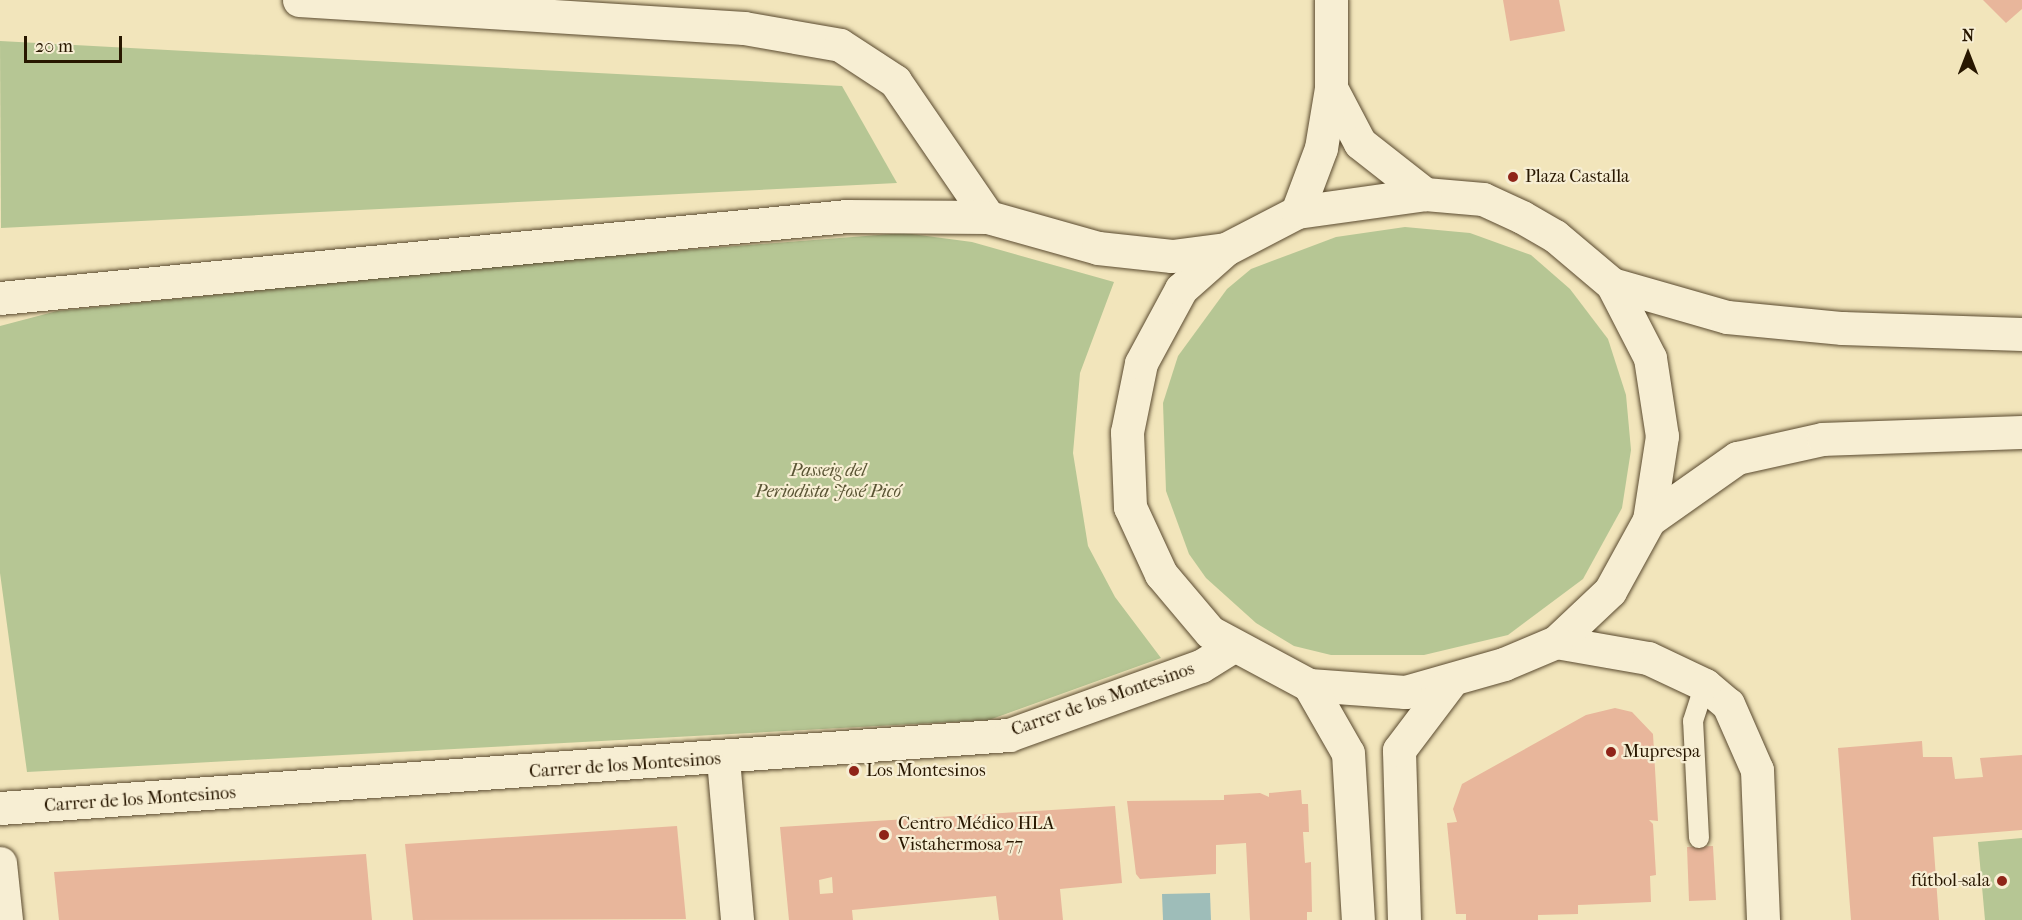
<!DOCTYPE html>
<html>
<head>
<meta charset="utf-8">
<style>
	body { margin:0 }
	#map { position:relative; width:2022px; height:920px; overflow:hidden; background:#f2e5bb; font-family:"IM FELL French Canon",serif }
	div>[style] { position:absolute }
	.green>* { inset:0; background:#b6c694 }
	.water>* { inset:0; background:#9ebdb9 }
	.building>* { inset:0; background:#e8b69b }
	.roads { filter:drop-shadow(0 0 2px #5a4a2f) drop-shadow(0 0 2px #5a4a2f) }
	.lane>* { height:20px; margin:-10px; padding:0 10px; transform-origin:10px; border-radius:10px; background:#f7eed3 }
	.street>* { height:33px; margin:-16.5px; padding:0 16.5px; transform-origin:16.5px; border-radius:16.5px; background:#f7eed3 }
	.secondary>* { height:33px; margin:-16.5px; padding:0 16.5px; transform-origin:16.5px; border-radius:16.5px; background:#f7eed3 }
	.dots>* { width:16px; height:16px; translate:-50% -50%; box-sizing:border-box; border:3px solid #f7eed3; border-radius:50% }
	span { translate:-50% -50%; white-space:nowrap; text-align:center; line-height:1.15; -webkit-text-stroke:4.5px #f7eed3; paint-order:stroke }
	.poi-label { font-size:18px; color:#281700 }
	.left { translate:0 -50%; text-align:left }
	.right { translate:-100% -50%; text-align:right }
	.park-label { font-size:18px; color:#5a5434; font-style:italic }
	.street-label { font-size:18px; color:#281700 }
	.north { position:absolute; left:1938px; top:24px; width:60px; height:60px; -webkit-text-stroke:4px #f7eed3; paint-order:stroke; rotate:0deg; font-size:16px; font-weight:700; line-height:24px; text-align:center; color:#281700 }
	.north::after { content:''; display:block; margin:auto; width:21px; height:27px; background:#281700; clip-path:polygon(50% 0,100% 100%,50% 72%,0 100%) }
	.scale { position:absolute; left:24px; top:36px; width:98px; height:27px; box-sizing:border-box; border:3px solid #281700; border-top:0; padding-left:8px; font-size:18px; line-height:21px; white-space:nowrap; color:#281700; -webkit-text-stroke:4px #f7eed3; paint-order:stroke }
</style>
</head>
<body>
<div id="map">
	<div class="green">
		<i style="clip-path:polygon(0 41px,842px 86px,897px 183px,1px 228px)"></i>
		<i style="clip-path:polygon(1405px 227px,1470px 233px,1531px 255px,1570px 289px,1608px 339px,1626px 395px,1631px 450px,1622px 508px,1583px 579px,1508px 635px,1424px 655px,1331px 655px,1294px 646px,1256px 623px,1206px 578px,1189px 554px,1166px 491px,1163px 403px,1178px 356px,1227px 289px,1251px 269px,1336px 237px)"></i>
		<i style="clip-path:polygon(904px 233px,972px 242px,1114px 282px,1080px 373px,1073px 453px,1088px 546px,1115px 597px,1161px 658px,989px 720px,27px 772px,0 573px,0 326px,57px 311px,556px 260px)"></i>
		<i style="clip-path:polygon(2022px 838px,2022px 920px,1985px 920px,1978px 842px)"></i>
	</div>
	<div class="water">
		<i style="clip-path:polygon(1210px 893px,1211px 920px,1163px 920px,1162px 894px)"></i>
	</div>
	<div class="building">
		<i style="clip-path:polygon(1503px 0,1559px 0,1565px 31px,1510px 41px)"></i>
		<i style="clip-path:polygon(1983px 0,2022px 0,2022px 9px,2006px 23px)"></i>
		<i style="clip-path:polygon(1615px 708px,1632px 712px,1653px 734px,1658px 821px,1649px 820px,1653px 824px,1656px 875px,1650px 876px,1651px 902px,1578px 905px,1578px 914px,1538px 915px,1538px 920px,1466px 920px,1466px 914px,1456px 914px,1447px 823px,1457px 822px,1453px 809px,1462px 784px,1586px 715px)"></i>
		<i style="clip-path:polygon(1922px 741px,1923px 757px,1952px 757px,1955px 779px,1983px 777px,1980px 758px,2022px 755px,2022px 830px,1933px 837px,1939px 920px,1851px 920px,1838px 748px)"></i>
		<i style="clip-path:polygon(1301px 790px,1302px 804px,1308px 804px,1309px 832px,1303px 832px,1305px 863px,1311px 862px,1312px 912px,1307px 912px,1307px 920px,1250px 920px,1246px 843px,1216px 845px,1216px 874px,1140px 879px,1136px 874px,1127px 801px,1224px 800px,1224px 795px,1260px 793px,1269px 797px,1269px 793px)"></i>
		<i style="clip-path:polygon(evenodd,1115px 806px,1122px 883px,1060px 889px,1063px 920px,999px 920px,996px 896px,852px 910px,853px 920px,789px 920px,780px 827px,1115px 806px,832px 877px,833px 893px,820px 894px,819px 880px,832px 877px)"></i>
		<i style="clip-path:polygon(677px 826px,686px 919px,413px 920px,405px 844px)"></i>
		<i style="clip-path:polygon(1713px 846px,1716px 900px,1689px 901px,1687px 847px)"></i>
		<i style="clip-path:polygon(366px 854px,372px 920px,59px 920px,54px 872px)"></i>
	</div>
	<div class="roads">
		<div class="lane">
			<i style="left:1699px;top:838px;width:117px;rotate:-92.9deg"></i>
			<i style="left:1693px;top:721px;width:38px;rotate:-72deg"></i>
		</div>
		<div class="street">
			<i style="left:299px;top:0;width:446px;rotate:3.6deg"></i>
			<i style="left:744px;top:28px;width:97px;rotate:10deg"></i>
			<i style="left:840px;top:45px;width:66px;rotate:33.2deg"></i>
			<i style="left:895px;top:81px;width:165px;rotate:55.6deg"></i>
			<i style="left:1556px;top:642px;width:93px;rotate:9.9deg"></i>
			<i style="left:1648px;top:658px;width:63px;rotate:25.3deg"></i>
			<i style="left:1705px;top:685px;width:30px;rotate:40deg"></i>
			<i style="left:1728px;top:704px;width:72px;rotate:66.3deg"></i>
			<i style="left:1757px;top:770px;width:150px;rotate:87.7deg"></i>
			<i style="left:723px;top:759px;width:162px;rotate:85deg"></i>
			<i style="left:0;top:863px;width:57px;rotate:84deg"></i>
		</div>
		<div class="secondary">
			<i style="left:1331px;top:88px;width:62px;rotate:62.2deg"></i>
			<i style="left:1360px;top:143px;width:83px;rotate:38.1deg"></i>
			<i style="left:1425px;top:194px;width:58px;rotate:4.9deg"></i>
			<i style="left:1483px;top:199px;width:43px;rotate:24.8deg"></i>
			<i style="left:1522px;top:217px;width:38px;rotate:30deg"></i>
			<i style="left:1555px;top:236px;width:75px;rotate:40.1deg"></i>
			<i style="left:1612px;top:284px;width:83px;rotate:62.8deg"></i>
			<i style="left:1650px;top:358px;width:79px;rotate:81.3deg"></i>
			<i style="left:1662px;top:436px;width:85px;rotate:98.8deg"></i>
			<i style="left:1649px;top:520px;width:81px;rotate:118.8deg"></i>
			<i style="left:1610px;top:591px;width:74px;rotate:136.6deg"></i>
			<i style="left:1556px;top:642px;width:56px;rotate:157.1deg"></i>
			<i style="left:1504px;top:664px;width:103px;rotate:164.2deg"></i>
			<i style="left:1405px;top:692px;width:96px;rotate:-175.8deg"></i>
			<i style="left:1309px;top:685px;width:112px;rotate:-151.8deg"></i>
			<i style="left:1210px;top:632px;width:76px;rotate:-130.2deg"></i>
			<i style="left:1161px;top:574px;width:74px;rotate:-114.8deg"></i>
			<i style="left:1130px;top:507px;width:75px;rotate:-92.3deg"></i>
			<i style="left:1127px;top:432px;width:70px;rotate:-78.5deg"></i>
			<i style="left:1141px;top:363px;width:84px;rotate:-61.6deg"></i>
			<i style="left:1181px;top:289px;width:60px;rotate:-41.6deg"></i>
			<i style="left:1226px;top:249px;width:80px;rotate:-27.5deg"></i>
			<i style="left:1297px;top:212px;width:129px;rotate:-8deg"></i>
			<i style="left:1297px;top:212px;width:68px;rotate:-69.4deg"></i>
			<i style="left:1321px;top:148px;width:61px;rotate:-80.5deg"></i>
			<i style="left:1331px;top:88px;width:88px;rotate:-90deg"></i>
			<i style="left:1612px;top:284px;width:120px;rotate:16deg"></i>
			<i style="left:1727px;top:317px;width:116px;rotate:5.5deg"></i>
			<i style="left:1842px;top:328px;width:180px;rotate:1.9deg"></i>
			<i style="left:0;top:298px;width:851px;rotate:-5.53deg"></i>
			<i style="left:847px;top:216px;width:141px;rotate:0.4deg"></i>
			<i style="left:988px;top:217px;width:114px;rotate:15.7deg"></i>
			<i style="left:1098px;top:248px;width:74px;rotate:6.2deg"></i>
			<i style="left:1172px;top:256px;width:54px;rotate:-7.4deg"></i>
			<i style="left:1649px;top:520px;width:108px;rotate:-35.2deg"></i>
			<i style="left:1737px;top:458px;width:88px;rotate:-12.5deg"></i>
			<i style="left:1823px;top:439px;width:199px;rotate:-2deg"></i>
			<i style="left:1309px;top:685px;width:78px;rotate:60.2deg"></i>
			<i style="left:1348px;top:753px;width:167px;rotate:86.6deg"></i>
			<i style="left:0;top:808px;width:1012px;rotate:-4.14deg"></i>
			<i style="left:1009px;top:735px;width:204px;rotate:-19.8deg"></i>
			<i style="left:1201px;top:666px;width:36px;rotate:-32deg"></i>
			<i style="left:1404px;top:920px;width:170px;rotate:-91.7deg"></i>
			<i style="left:1399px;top:750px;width:88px;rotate:-52.9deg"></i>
		</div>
	</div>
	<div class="dots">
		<i style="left:1513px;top:177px;background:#8f2418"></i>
		<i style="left:1611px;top:752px;background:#8f2418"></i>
		<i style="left:854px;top:771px;background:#8f2418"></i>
		<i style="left:884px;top:835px;background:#8f2418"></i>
		<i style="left:2002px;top:881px;background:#8f2418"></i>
	</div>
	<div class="poi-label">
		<span class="left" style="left:1525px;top:177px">Plaza Castalla</span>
		<span class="left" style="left:1623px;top:752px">Muprespa</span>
		<span class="left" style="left:866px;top:771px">Los Montesinos</span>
		<span class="left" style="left:898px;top:835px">Centro Médico HLA<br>Vistahermosa 77</span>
		<span class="right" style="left:1990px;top:881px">fútbol-sala</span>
	</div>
	<div class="park-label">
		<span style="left:828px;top:482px">Passeig del<br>Periodista José Picó</span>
	</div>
	<div class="street-label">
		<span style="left:1103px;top:700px;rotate:-19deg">Carrer de los Montesinos</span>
		<span style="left:625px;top:766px;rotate:-4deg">Carrer de los Montesinos</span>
		<span style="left:140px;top:800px;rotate:-4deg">Carrer de los Montesinos</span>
	</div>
	<div class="north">N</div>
	<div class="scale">20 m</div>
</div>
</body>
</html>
